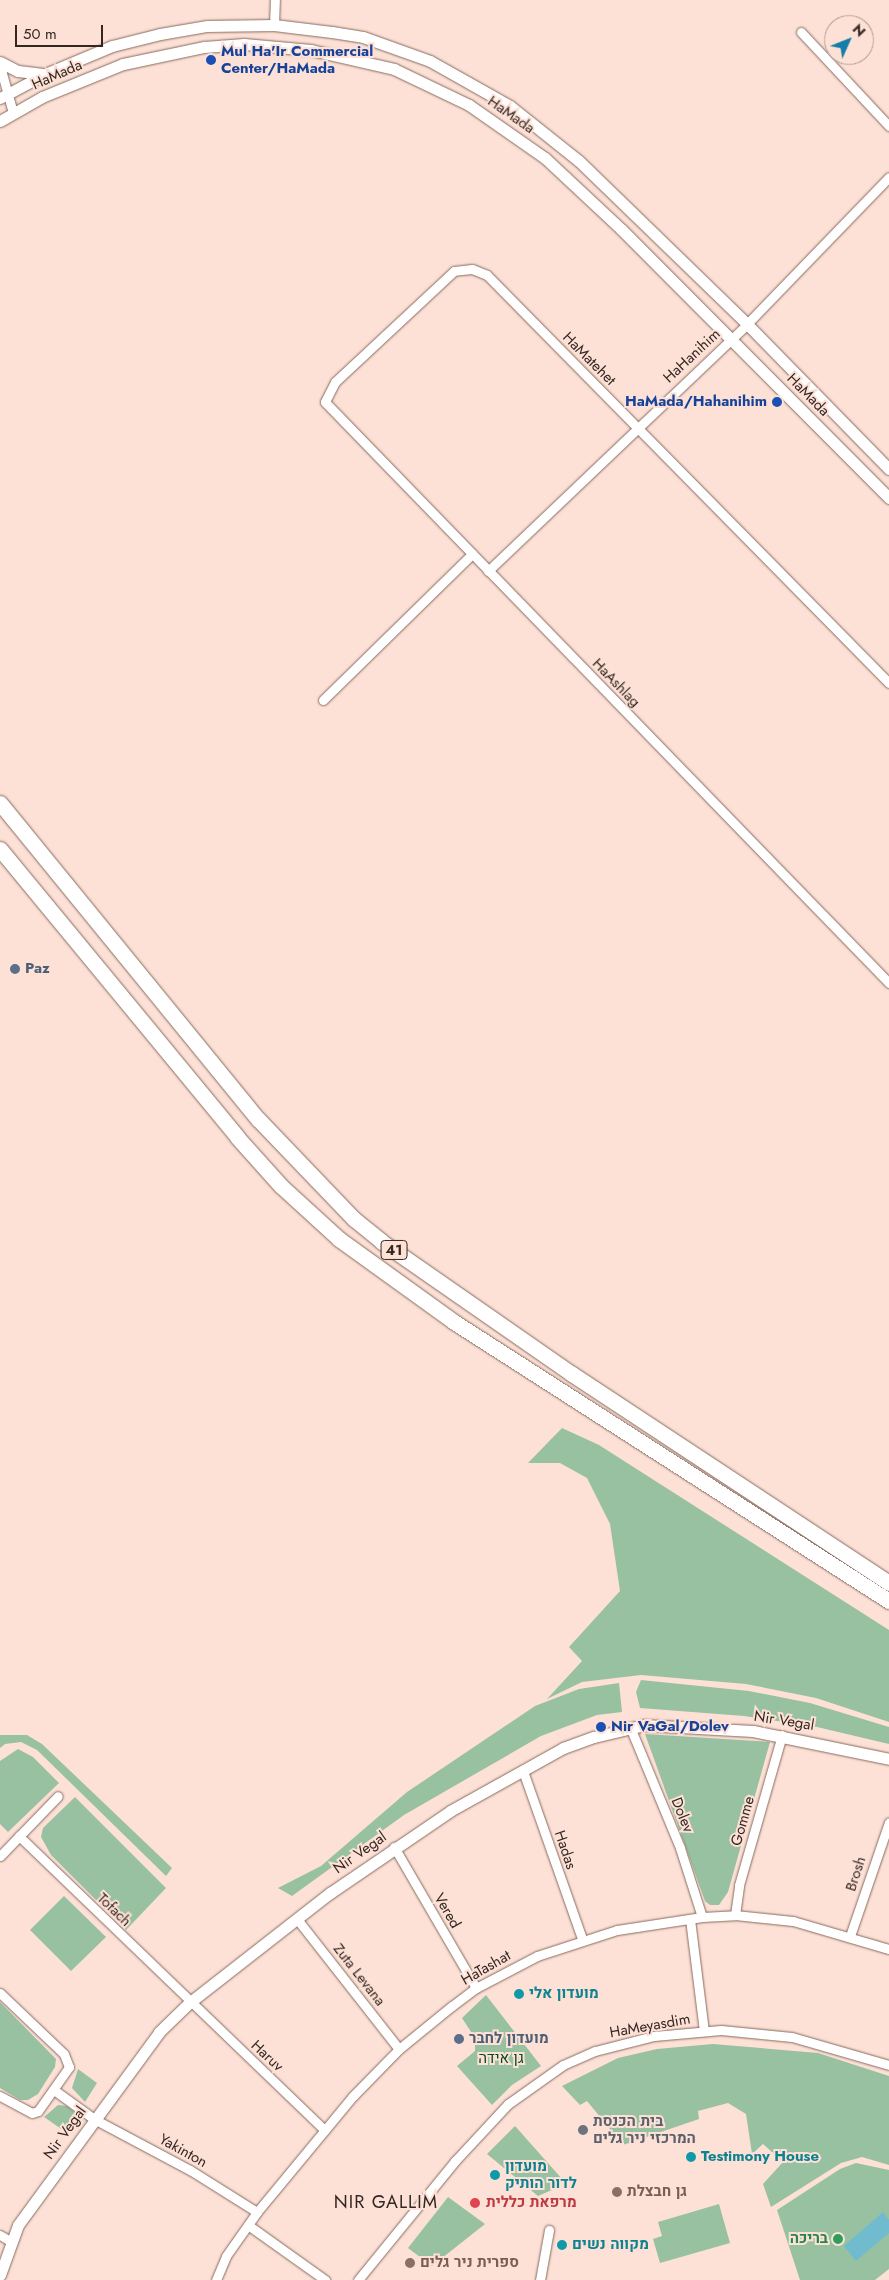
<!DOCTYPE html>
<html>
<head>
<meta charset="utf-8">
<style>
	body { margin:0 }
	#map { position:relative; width:889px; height:2280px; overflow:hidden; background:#fde1d6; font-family:Jost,Heebo,sans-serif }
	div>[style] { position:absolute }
	.green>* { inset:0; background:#98c1a2 }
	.water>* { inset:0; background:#70bbce }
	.roads { filter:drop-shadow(0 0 1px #886a5e) drop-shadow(0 0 1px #886a5e) }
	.minor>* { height:9px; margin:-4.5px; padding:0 4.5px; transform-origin:4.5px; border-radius:4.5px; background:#fff }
	.tertiary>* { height:11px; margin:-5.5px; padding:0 5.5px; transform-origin:5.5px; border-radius:5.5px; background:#fff }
	.trunk>* { height:15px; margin:-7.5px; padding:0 7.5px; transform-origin:7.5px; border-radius:7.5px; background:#fff }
	.dots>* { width:14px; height:14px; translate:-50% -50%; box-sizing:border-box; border:2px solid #fde1d6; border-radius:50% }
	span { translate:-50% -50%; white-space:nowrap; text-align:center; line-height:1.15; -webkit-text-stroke:4px #fde1d6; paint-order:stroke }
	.shield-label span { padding:1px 4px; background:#fde1d6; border:1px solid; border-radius:4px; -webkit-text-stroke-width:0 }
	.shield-label { font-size:14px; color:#342722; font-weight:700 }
	.transit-label { font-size:15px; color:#164399; font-weight:700 }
	.left { translate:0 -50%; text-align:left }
	.right { translate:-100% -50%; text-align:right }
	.street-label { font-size:15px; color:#342722 }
	.service-label { font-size:15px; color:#4e5e75; font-weight:700 }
	.culture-label { font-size:15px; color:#0d838f; font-weight:700 }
	.park-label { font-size:15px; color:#064722 }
	.worship-label { font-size:15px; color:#5b616d; font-weight:700 }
	.education-label { font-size:15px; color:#785e54; font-weight:700 }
	.health-label { font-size:15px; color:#be3a42; font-weight:700 }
	.leisure-label { font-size:15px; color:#27864d; font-weight:700 }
	.quarter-label { font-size:18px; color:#342722; letter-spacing:1px }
	.north { position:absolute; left:824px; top:15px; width:50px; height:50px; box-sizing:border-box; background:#fde1d6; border:1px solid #ad978e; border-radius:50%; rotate:46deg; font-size:14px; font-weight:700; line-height:20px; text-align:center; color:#342722 }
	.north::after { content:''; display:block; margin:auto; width:18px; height:22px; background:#157ea8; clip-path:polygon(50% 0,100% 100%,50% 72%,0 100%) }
	.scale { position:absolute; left:15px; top:25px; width:88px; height:22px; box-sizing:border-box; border:2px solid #342722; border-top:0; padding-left:6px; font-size:15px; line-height:18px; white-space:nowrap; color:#342722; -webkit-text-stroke:4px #fde1d6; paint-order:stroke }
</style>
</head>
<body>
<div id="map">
	<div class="green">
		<i style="clip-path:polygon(562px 1428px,599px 1445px,889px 1630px,889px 1722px,816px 1698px,746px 1684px,641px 1675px,582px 1682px,547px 1699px,582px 1661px,569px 1647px,620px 1591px,610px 1524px,587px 1478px,560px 1463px,528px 1463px)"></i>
		<i style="clip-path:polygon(641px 1680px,749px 1691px,810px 1703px,889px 1727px,889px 1744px,817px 1727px,744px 1716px,640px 1708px,636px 1692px)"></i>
		<i style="clip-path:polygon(619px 1683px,622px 1712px,597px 1715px,541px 1736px,404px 1815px,292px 1896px,278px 1888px,321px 1866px,407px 1792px,535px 1706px,579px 1689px)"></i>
		<i style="clip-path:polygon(645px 1734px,770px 1742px,728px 1892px,719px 1905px,710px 1905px,705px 1901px)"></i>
		<i style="clip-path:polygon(0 1735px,27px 1735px,42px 1744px,172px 1868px,166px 1876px,37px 1750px,21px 1742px,5px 1744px,0 1748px)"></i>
		<i style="clip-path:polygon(18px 1749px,33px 1757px,59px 1783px,8px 1832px,0 1824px,0 1761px)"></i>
		<i style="clip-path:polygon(75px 1797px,166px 1888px,126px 1930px,51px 1855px,41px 1837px,43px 1828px)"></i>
		<i style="clip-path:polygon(64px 1896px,106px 1937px,71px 1971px,30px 1930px)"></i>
		<i style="clip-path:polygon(486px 1995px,541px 2066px,512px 2085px,492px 2105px,457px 2066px,475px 2051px,475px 2038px,462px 2018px)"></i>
		<i style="clip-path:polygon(0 2002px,56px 2059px,55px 2067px,38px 2094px,28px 2100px,20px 2100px,0 2088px)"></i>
		<i style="clip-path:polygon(713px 2044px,818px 2053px,889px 2076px,889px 2165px,862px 2157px,841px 2163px,771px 2207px,763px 2184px,783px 2162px,763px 2144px,752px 2154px,746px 2114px,728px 2103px,698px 2111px,699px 2119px,623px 2145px,587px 2101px,580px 2105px,562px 2086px,618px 2058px,657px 2049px)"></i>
		<i style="clip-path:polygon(78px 2069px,97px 2083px,85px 2102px,72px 2088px)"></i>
		<i style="clip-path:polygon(58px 2105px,67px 2106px,78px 2115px,67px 2133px,44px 2117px)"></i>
		<i style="clip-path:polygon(515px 2126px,563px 2180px,552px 2190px,538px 2196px,487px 2154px)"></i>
		<i style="clip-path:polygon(856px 2163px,889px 2170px,889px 2269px,875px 2280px,800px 2280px,777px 2210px,840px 2169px)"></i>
		<i style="clip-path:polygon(448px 2197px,485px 2224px,432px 2266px,408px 2248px)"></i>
		<i style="clip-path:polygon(719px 2204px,730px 2243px,660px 2263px,653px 2239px,662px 2236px,658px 2222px)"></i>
	</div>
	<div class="water">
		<i style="clip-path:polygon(883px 2212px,889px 2220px,889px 2233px,856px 2261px,844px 2246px)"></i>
	</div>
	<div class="roads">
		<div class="minor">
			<i style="left:274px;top:25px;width:25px;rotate:-88deg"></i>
			<i style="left:801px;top:32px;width:129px;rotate:46.9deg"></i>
			<i style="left:0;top:66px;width:49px;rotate:74.5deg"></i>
			<i style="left:488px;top:571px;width:358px;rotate:-43.6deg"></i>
			<i style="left:747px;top:324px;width:204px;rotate:-46deg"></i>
			<i style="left:889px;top:683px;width:573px;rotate:-134.58deg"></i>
			<i style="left:487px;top:275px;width:16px;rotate:-158deg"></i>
			<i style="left:472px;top:269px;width:18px;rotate:174deg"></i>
			<i style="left:454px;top:271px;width:163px;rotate:137deg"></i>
			<i style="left:335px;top:382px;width:22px;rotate:117deg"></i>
			<i style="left:325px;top:402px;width:810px;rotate:45.85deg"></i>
			<i style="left:323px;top:700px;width:209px;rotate:-44.4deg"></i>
			<i style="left:630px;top:1727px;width:131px;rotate:67.5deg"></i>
			<i style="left:680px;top:1848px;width:72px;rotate:72.3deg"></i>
			<i style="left:523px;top:1771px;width:178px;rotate:70.6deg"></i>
			<i style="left:19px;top:1836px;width:424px;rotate:43.9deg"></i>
			<i style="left:394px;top:1847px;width:163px;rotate:59.8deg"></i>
			<i style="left:0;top:1856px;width:83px;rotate:-46deg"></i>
			<i style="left:735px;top:1915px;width:30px;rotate:-82deg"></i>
			<i style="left:739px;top:1885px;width:156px;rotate:-74deg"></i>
			<i style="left:297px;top:1919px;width:165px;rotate:51.9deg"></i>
			<i style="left:690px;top:1919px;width:113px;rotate:82.9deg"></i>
			<i style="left:850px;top:1936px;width:120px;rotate:-71.1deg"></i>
			<i style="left:0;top:1993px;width:88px;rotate:43.6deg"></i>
			<i style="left:64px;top:2054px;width:14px;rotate:69deg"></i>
			<i style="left:69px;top:2067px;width:54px;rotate:125.2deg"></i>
			<i style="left:38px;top:2111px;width:6px;rotate:162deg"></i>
			<i style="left:32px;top:2113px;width:36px;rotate:-152deg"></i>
			<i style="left:54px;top:2090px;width:49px;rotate:35.9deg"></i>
			<i style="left:94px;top:2119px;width:109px;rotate:28deg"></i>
			<i style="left:190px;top:2170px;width:79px;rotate:32.1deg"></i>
			<i style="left:248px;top:2225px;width:95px;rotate:35.5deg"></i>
			<i style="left:0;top:2235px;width:12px;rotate:31deg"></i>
			<i style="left:216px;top:2280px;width:26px;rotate:-67deg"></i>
			<i style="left:226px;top:2256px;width:54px;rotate:-54.8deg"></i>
			<i style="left:257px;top:2212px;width:151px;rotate:-50.4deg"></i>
			<i style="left:353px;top:2096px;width:66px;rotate:-45.6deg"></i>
			<i style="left:399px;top:2049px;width:68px;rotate:-39.1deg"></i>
			<i style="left:452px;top:2006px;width:30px;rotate:-37deg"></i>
			<i style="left:476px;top:1988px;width:69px;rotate:-27.7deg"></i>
			<i style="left:537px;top:1956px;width:84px;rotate:-18deg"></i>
			<i style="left:617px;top:1930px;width:86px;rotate:-8.7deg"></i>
			<i style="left:702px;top:1917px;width:33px;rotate:-3deg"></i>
			<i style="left:735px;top:1915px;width:58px;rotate:5.9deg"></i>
			<i style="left:793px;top:1921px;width:100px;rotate:16.3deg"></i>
			<i style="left:358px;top:2280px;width:154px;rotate:-50.8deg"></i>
			<i style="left:455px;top:2161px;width:78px;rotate:-47.1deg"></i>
			<i style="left:508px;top:2104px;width:67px;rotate:-35.3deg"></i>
			<i style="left:563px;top:2065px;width:35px;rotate:-24deg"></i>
			<i style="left:595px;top:2051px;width:61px;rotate:-14.3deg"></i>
			<i style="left:654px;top:2036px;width:67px;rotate:-5.1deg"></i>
			<i style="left:721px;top:2030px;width:71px;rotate:5.6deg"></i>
			<i style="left:792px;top:2037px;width:101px;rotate:16.1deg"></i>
			<i style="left:540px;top:2280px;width:51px;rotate:-79.8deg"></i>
		</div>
		<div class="tertiary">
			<i style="left:0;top:62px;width:20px;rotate:27deg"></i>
			<i style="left:18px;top:71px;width:25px;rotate:7deg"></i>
			<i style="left:0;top:98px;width:51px;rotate:-28.1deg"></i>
			<i style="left:45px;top:74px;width:73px;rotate:-22.7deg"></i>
			<i style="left:112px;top:46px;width:49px;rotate:-14deg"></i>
			<i style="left:160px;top:34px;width:48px;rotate:-9.7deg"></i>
			<i style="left:207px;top:26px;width:67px;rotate:-0.9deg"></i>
			<i style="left:274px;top:25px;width:58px;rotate:6.9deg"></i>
			<i style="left:332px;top:32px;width:31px;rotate:9deg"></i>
			<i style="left:363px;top:37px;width:71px;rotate:19.7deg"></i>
			<i style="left:430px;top:61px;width:92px;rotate:29.4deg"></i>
			<i style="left:510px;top:106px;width:88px;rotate:38.6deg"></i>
			<i style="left:579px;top:161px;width:234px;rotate:44.1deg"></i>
			<i style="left:747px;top:324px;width:203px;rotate:45.6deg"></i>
			<i style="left:0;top:121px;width:48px;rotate:-29.7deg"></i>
			<i style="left:42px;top:97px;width:87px;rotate:-22.2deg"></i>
			<i style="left:123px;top:64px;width:83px;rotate:-11.9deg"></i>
			<i style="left:204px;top:47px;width:40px;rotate:-4.3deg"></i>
			<i style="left:244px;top:44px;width:67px;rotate:5.1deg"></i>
			<i style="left:311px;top:50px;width:85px;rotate:12.9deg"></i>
			<i style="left:394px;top:69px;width:83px;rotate:25.6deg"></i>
			<i style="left:469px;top:105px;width:93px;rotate:34.9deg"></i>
			<i style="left:545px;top:158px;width:104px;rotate:43.1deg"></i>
			<i style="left:621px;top:229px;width:380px;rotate:45.1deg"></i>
			<i style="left:0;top:2275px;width:53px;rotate:-70.2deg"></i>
			<i style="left:18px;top:2225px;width:239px;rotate:-53.8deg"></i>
			<i style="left:159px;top:2032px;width:42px;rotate:-44deg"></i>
			<i style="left:189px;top:2003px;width:179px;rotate:-38deg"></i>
			<i style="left:330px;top:1893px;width:145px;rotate:-34.3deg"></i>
			<i style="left:450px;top:1811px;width:129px;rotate:-29.1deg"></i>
			<i style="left:563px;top:1748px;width:33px;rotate:-20deg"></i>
			<i style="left:594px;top:1737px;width:51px;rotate:-13.5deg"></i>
			<i style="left:644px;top:1725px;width:109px;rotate:3.2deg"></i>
			<i style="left:753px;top:1731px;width:139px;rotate:11.6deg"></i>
		</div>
		<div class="trunk">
			<i style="left:0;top:803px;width:408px;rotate:50.8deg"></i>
			<i style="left:258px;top:1119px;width:139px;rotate:46.2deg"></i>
			<i style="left:354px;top:1219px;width:36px;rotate:39deg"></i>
			<i style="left:382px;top:1242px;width:231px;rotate:34.8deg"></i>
			<i style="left:572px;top:1374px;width:380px;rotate:33.4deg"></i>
			<i style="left:0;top:849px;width:373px;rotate:50.5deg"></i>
			<i style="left:237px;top:1137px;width:66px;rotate:48.1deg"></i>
			<i style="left:281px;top:1186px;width:79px;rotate:42.4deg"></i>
			<i style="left:339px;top:1239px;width:142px;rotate:35.8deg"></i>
			<i style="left:454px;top:1322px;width:517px;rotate:32.68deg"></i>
		</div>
	</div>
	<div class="dots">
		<i style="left:211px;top:60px;background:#1a4fb4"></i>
		<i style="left:777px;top:402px;background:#1a4fb4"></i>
		<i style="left:15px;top:969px;background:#5c6f8a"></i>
		<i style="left:601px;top:1727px;background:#1a4fb4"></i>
		<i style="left:519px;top:1994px;background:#0f9aa8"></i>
		<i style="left:459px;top:2039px;background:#5c6f8a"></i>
		<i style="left:583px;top:2130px;background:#6b7280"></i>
		<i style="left:691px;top:2157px;background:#0f9aa8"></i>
		<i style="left:495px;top:2175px;background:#0f9aa8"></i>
		<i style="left:617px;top:2192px;background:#8d6e63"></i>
		<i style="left:475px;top:2203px;background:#e0444e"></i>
		<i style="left:838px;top:2239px;background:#2e9e5b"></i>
		<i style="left:562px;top:2245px;background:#0f9aa8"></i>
		<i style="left:410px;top:2263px;background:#8d6e63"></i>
	</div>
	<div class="shield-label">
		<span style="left:394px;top:1250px">41</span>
	</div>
	<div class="transit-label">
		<span class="left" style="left:221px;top:60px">Mul Ha'Ir Commercial<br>Center/HaMada</span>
		<span class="right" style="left:767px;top:402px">HaMada/Hahanihim</span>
		<span class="left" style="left:611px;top:1727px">Nir VaGal/Dolev</span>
	</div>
	<div class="street-label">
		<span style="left:57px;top:75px;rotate:-24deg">HaMada</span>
		<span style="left:511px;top:115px;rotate:35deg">HaMada</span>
		<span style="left:692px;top:356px;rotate:-43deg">HaHanihim</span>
		<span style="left:589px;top:359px;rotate:45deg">HaMatehet</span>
		<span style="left:808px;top:395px;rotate:45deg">HaMada</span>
		<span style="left:616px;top:683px;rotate:46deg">HaAshlag</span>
		<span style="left:784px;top:1721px;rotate:9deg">Nir Vegal</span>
		<span style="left:682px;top:1815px;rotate:68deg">Dolev</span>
		<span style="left:743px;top:1821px;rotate:-74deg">Gomme</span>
		<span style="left:565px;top:1850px;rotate:71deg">Hadas</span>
		<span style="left:360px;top:1853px;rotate:-35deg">Nir Vegal</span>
		<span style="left:856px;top:1874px;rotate:-72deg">Brosh</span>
		<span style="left:114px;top:1910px;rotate:44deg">Tofach</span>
		<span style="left:447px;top:1911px;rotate:60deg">Vered</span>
		<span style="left:486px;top:1968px;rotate:-30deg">HaTashat</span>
		<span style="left:359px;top:1975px;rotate:52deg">Zuta Levana</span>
		<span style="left:650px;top:2026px;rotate:-10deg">HaMeyasdim</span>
		<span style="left:267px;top:2056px;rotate:43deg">Haruv</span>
		<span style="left:65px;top:2133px;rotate:-54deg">Nir Vegal</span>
		<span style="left:183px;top:2151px;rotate:29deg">Yakinton</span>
	</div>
	<div class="service-label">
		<span class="left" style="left:25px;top:969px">Paz</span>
		<span class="left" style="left:469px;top:2039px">מועדון לחבר</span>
	</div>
	<div class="culture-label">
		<span class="left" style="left:529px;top:1994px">מועדון אלי</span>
		<span class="left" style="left:701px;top:2157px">Testimony House</span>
		<span class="left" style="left:505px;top:2175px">מועדון<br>לדור הותיק</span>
		<span class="left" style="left:572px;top:2245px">מקווה נשים</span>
	</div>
	<div class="park-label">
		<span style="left:501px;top:2059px">גן אידה</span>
	</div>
	<div class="worship-label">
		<span class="left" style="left:593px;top:2130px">בית הכנסת<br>המרכזי ניר גלים</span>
	</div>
	<div class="education-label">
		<span class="left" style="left:627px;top:2192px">גן חבצלת</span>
		<span class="left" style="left:420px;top:2263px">ספרית ניר גלים</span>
	</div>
	<div class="health-label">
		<span class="left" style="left:486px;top:2203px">מרפאת כללית</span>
	</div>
	<div class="leisure-label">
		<span class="right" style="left:828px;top:2239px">בריכה</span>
	</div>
	<div class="quarter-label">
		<span style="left:386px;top:2202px">NIR GALLIM</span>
	</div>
	<div class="north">N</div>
	<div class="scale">50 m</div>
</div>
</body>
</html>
